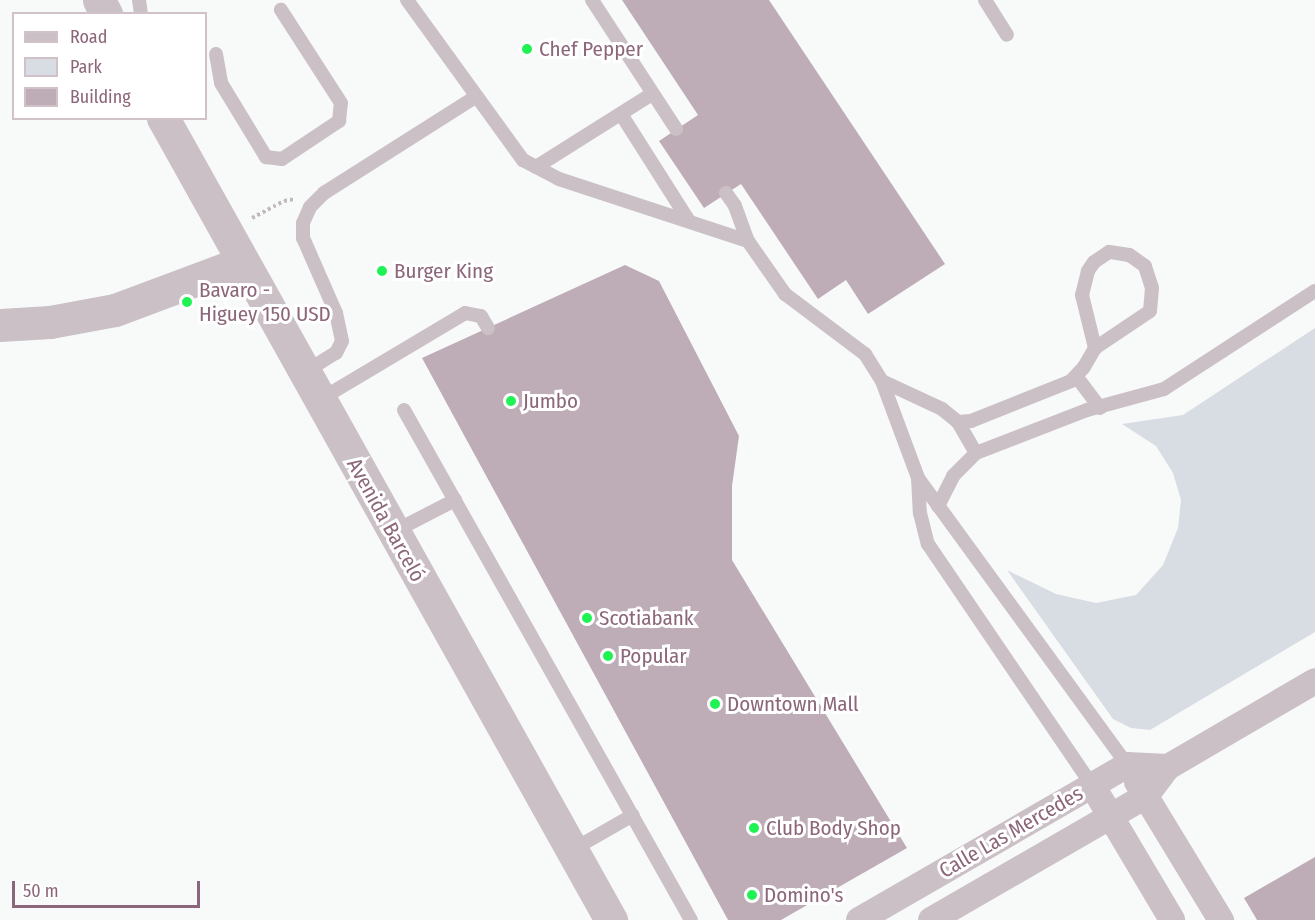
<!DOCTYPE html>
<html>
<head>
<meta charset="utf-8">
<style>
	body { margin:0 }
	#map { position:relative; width:1315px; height:920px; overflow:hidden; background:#f8fafa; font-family:"Fira Sans Condensed",sans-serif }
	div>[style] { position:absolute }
	.green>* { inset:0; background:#d8dce3 }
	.building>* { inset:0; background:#beadb7 }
	.path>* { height:4px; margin-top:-2px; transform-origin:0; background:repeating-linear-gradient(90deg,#c1b9bd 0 3px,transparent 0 6px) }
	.service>* { height:14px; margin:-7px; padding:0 7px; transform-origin:7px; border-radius:7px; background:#cbc0c6 }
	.minor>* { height:26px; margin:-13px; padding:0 13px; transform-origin:13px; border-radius:13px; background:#cbc0c6 }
	.tertiary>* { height:33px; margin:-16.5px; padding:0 16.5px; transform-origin:16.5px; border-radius:16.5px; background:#cbc0c6 }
	.dots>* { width:16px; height:16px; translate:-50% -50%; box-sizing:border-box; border:3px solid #fff; border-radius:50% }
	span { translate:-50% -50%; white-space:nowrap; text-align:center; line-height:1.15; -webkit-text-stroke:6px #fff; paint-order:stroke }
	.poi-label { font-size:21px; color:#8c667a }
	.left { translate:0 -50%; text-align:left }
	.street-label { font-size:21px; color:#8c667a }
	.legend { position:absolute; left:12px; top:12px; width:195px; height:108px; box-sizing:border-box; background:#fff; border:2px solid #d1c2ca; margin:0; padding:8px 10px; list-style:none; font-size:18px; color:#8c667a }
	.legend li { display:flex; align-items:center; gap:12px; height:30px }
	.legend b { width:30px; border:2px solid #d1c2ca }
	.scale { position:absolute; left:12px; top:881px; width:188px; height:27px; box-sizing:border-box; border:3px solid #8c667a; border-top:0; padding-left:8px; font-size:18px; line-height:21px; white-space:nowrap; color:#8c667a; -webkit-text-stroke:4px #fff; paint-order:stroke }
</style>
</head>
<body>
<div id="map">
	<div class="green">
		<i style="clip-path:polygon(1315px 328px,1315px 632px,1150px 730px,1131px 728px,1113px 719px,1007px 570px,1056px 594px,1096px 603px,1136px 595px,1163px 565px,1178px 528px,1181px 500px,1173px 473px,1156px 446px,1122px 424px,1183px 415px)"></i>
	</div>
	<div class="building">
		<i style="clip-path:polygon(622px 0,769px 0,945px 264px,868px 314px,846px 280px,818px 299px,741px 184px,704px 208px,659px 141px,698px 115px)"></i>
		<i style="clip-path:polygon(625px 265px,659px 281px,739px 436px,732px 486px,732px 560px,907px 848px,781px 920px,728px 920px,422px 358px)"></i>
		<i style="clip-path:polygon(1315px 857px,1315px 920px,1257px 920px,1244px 898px)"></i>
	</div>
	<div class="path">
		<i style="left:252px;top:218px;width:36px;rotate:-28deg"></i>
		<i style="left:284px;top:201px;width:10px;rotate:-11deg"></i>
	</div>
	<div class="service">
		<i style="left:139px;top:0;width:14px;rotate:82deg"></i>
		<i style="left:407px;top:0;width:198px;rotate:54.1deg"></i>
		<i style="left:523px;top:160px;width:41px;rotate:27.8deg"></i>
		<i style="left:559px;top:179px;width:199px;rotate:18.2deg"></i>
		<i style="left:592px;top:0;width:154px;rotate:56.9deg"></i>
		<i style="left:985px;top:0;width:41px;rotate:57.8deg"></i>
		<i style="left:216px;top:54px;width:29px;rotate:80deg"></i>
		<i style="left:221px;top:83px;width:87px;rotate:58.7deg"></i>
		<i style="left:266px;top:157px;width:16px;rotate:7deg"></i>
		<i style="left:282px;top:159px;width:69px;rotate:-33.7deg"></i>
		<i style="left:339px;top:121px;width:18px;rotate:-84deg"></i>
		<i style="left:341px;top:103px;width:111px;rotate:-122.8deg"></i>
		<i style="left:621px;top:114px;width:127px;rotate:57.6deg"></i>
		<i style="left:536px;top:167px;width:137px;rotate:-32.2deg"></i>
		<i style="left:726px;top:193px;width:16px;rotate:55deg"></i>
		<i style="left:735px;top:206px;width:37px;rotate:70deg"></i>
		<i style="left:748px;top:241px;width:65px;rotate:55.1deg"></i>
		<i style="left:785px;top:294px;width:100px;rotate:36.9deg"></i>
		<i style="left:865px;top:354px;width:32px;rotate:58deg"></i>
		<i style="left:882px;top:381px;width:103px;rotate:69.6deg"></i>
		<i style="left:918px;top:478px;width:355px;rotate:53.9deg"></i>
		<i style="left:305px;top:372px;width:36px;rotate:-32deg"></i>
		<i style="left:336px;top:353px;width:13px;rotate:-63deg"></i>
		<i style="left:342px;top:341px;width:29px;rotate:-102deg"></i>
		<i style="left:336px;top:313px;width:82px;rotate:-113.7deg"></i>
		<i style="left:303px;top:238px;width:15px;rotate:-90deg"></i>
		<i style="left:303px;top:223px;width:17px;rotate:-66deg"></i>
		<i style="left:310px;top:207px;width:20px;rotate:-45deg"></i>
		<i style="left:324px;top:193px;width:179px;rotate:-32.4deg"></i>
		<i style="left:1076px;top:376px;width:40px;rotate:53deg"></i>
		<i style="left:882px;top:381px;width:66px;rotate:25deg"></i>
		<i style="left:942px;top:409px;width:21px;rotate:39deg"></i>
		<i style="left:958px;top:422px;width:13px;rotate:-4deg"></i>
		<i style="left:971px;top:421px;width:108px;rotate:-21.8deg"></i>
		<i style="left:1071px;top:381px;width:19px;rotate:-47deg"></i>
		<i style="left:1084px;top:367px;width:22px;rotate:-60deg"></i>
		<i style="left:1095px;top:348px;width:66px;rotate:-33.9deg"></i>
		<i style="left:1150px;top:311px;width:23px;rotate:-85deg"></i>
		<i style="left:1152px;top:288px;width:23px;rotate:-108deg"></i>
		<i style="left:1145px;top:266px;width:19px;rotate:-145deg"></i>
		<i style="left:1129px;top:255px;width:20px;rotate:-171deg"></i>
		<i style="left:1109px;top:252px;width:18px;rotate:146deg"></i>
		<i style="left:1094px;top:262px;width:11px;rotate:124deg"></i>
		<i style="left:1088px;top:271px;width:25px;rotate:104deg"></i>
		<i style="left:1082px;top:295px;width:55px;rotate:76.2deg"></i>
		<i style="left:321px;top:399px;width:168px;rotate:-30.8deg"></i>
		<i style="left:465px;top:313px;width:16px;rotate:11deg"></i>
		<i style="left:481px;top:316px;width:14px;rotate:60deg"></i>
		<i style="left:404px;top:410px;width:585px;rotate:60.63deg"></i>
		<i style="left:958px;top:422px;width:36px;rotate:60deg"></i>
		<i style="left:918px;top:478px;width:35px;rotate:87deg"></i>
		<i style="left:920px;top:513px;width:32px;rotate:76deg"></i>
		<i style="left:928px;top:544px;width:292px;rotate:55.8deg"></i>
		<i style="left:938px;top:506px;width:34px;rotate:-63deg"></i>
		<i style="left:953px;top:476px;width:33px;rotate:-45deg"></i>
		<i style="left:976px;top:453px;width:119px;rotate:-21.2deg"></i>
		<i style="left:1087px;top:410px;width:80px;rotate:-15.3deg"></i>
		<i style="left:1164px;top:389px;width:180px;rotate:-33deg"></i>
		<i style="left:393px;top:532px;width:70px;rotate:-27.3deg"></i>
		<i style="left:572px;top:850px;width:70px;rotate:-29.8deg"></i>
	</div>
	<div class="minor">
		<i style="left:1137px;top:782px;width:162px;rotate:58.7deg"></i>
		<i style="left:1092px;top:785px;width:157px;rotate:59.3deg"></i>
		<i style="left:859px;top:920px;width:310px;rotate:-30deg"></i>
		<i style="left:1127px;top:765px;width:41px;rotate:2.8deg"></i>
		<i style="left:931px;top:920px;width:248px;rotate:-30deg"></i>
		<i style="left:1146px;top:796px;width:36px;rotate:-53deg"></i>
		<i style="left:1168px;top:767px;width:170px;rotate:-30.3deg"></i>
	</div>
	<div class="tertiary">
		<i style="left:99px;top:0;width:16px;rotate:63deg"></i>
		<i style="left:163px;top:118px;width:919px;rotate:60.81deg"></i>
		<i style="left:0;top:325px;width:50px;rotate:-3.4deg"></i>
		<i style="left:50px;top:322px;width:66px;rotate:-10.5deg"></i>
		<i style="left:115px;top:310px;width:134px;rotate:-20.5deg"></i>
	</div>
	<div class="dots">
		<i style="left:527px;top:49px;background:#1ff354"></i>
		<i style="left:382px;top:271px;background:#1ff354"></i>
		<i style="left:187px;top:302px;background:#1ff354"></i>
		<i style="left:511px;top:401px;background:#1ff354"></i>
		<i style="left:587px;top:618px;background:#1ff354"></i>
		<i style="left:608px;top:656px;background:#1ff354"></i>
		<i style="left:715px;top:704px;background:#1ff354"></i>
		<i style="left:754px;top:828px;background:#1ff354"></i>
		<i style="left:752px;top:895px;background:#1ff354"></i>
	</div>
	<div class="poi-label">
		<span class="left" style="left:539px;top:49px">Chef Pepper</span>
		<span class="left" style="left:394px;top:271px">Burger King</span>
		<span class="left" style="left:199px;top:302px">Bavaro -<br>Higuey 150 USD</span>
		<span class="left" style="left:523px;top:401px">Jumbo</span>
		<span class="left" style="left:599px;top:618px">Scotiabank</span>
		<span class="left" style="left:620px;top:656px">Popular</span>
		<span class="left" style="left:727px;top:704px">Downtown Mall</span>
		<span class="left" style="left:766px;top:828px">Club Body Shop</span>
		<span class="left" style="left:764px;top:895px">Domino's</span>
	</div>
	<div class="street-label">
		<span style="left:386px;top:520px;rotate:61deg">Avenida Barceló</span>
		<span style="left:1011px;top:832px;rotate:-30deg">Calle Las Mercedes</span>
	</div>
	<ul class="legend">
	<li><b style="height:8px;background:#cbc0c6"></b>Road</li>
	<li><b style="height:16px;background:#d8dce3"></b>Park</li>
	<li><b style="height:16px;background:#beadb7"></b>Building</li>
	</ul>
	<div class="scale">50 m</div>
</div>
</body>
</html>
